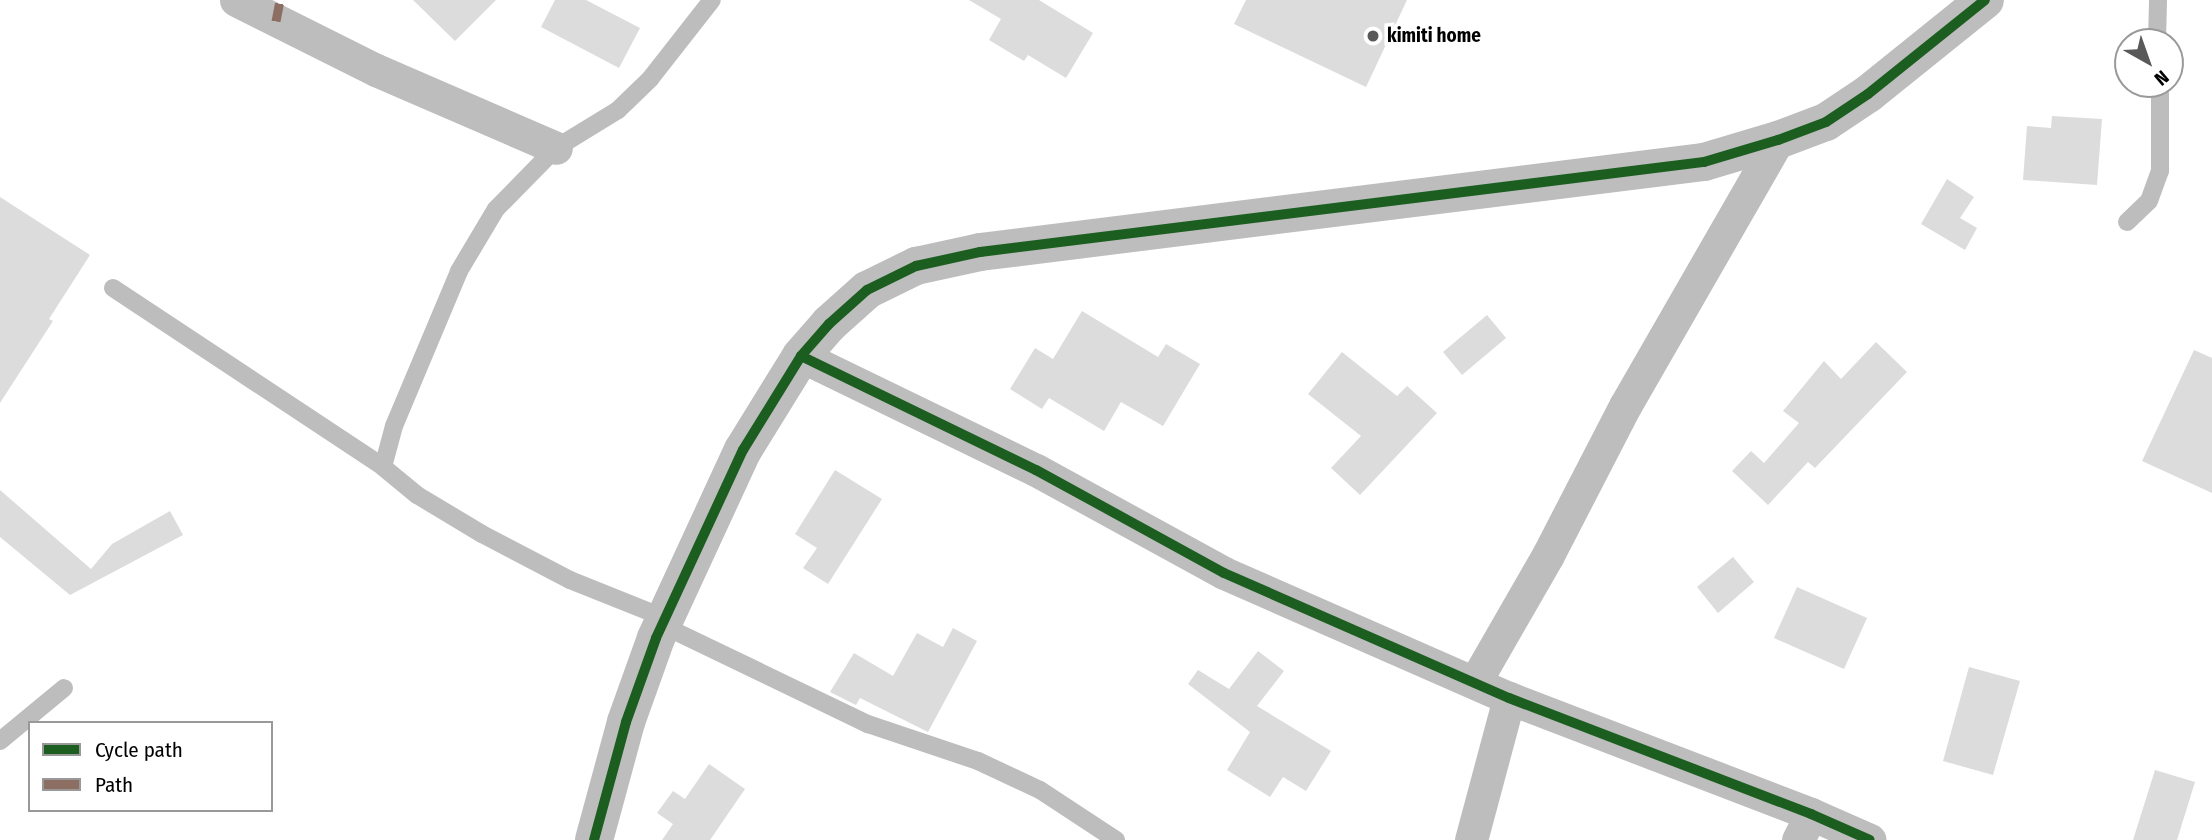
<!DOCTYPE html>
<html>
<head>
<meta charset="utf-8">
<style>
	body { margin:0 }
	#map { position:relative; width:2212px; height:840px; overflow:hidden; background:#fff; font-family:"Fira Sans Condensed",sans-serif }
	div>[style] { position:absolute }
	.building>* { inset:0; background:#dcdcdc }
	.service>* { height:18px; margin:-9px; padding:0 9px; transform-origin:9px; border-radius:9px; background:#bdbdbd }
	.minor>* { height:33px; margin:-16.5px; padding:0 16.5px; transform-origin:16.5px; border-radius:16.5px; background:#bdbdbd }
	.tertiary>* { height:38px; margin:-19px; padding:0 19px; transform-origin:19px; border-radius:19px; background:#bdbdbd }
	.quiet>* { height:9px; margin-top:-4.5px; transform-origin:0; background:repeating-linear-gradient(90deg,#8d6e63 0 18px,transparent 0 27px) }
	.cycleway>* { height:10px; margin:-5px; padding:0 5px; transform-origin:5px; border-radius:5px; background:#1b5e20 }
	.dots>* { width:19px; height:19px; translate:-50% -50%; box-sizing:border-box; border:4px solid #fff; border-radius:50% }
	span { translate:-50% -50%; white-space:nowrap; text-align:center; line-height:1.15; -webkit-text-stroke:7px #fff; paint-order:stroke }
	.poi-label { font-size:19px; color:#000; font-weight:700 }
	.left { translate:0 -50%; text-align:left }
	.legend { position:absolute; left:28px; top:721px; width:245px; height:91px; box-sizing:border-box; background:#fff; border:2px solid #999; margin:0; padding:9px 12px; list-style:none; font-size:21px; color:#000 }
	.legend li { display:flex; align-items:center; gap:14px; height:35px }
	.legend b { width:35px; border:2px solid #999 }
	.north { position:absolute; left:2114px; top:28px; width:70px; height:70px; box-sizing:border-box; background:#fff; border:2px solid #999; border-radius:50%; rotate:140deg; font-size:19px; font-weight:700; line-height:28px; text-align:center; color:#000 }
	.north::after { content:''; display:block; margin:auto; width:24px; height:32px; background:#595959; clip-path:polygon(50% 0,100% 100%,50% 72%,0 100%) }
</style>
</head>
<body>
<div id="map">
	<div class="building">
		<i style="clip-path:polygon(413px 0,496px 0,455px 41px)"></i>
		<i style="clip-path:polygon(555px 0,586px 0,640px 28px,619px 68px,541px 27px)"></i>
		<i style="clip-path:polygon(969px 0,1039px 0,1093px 33px,1066px 78px,1028px 55px,1024px 61px,989px 40px,1001px 19px)"></i>
		<i style="clip-path:polygon(1246px 0,1407px 0,1366px 87px,1234px 24px)"></i>
		<i style="clip-path:polygon(2052px 116px,2102px 119px,2097px 185px,2023px 180px,2027px 126px,2051px 128px)"></i>
		<i style="clip-path:polygon(1947px 179px,1974px 197px,1960px 218px,1977px 228px,1965px 250px,1921px 224px)"></i>
		<i style="clip-path:polygon(0 197px,90px 255px,49px 319px,53px 321px,0 403px)"></i>
		<i style="clip-path:polygon(1082px 311px,1158px 357px,1166px 344px,1200px 364px,1163px 426px,1121px 402px,1104px 431px,1049px 398px,1042px 409px,1010px 389px,1035px 348px,1053px 359px)"></i>
		<i style="clip-path:polygon(1487px 315px,1506px 338px,1462px 375px,1443px 352px)"></i>
		<i style="clip-path:polygon(1876px 342px,1907px 372px,1815px 468px,1808px 462px,1768px 505px,1732px 471px,1751px 451px,1764px 463px,1799px 423px,1783px 411px,1824px 361px,1841px 379px)"></i>
		<i style="clip-path:polygon(2194px 350px,2212px 358px,2212px 493px,2142px 461px)"></i>
		<i style="clip-path:polygon(1342px 352px,1397px 396px,1407px 386px,1437px 413px,1360px 495px,1331px 468px,1361px 436px,1308px 394px)"></i>
		<i style="clip-path:polygon(835px 470px,882px 499px,828px 584px,803px 568px,817px 548px,795px 534px)"></i>
		<i style="clip-path:polygon(0 490px,91px 569px,112px 544px,170px 511px,183px 535px,70px 595px,0 537px)"></i>
		<i style="clip-path:polygon(1733px 557px,1754px 582px,1718px 613px,1697px 587px)"></i>
		<i style="clip-path:polygon(1797px 587px,1867px 618px,1844px 669px,1774px 638px)"></i>
		<i style="clip-path:polygon(953px 628px,977px 641px,928px 732px,860px 698px,856px 705px,830px 692px,854px 653px,893px 676px,917px 633px,943px 647px)"></i>
		<i style="clip-path:polygon(1258px 651px,1284px 671px,1257px 706px,1331px 751px,1306px 791px,1283px 777px,1270px 797px,1227px 770px,1250px 732px,1188px 684px,1198px 670px,1229px 689px)"></i>
		<i style="clip-path:polygon(1969px 667px,2020px 681px,1993px 775px,1943px 761px)"></i>
		<i style="clip-path:polygon(709px 764px,745px 789px,710px 840px,662px 840px,673px 824px,657px 813px,673px 791px,685px 799px)"></i>
		<i style="clip-path:polygon(2155px 770px,2195px 782px,2177px 840px,2133px 840px)"></i>
	</div>
	<div class="service">
		<i style="left:2157px;top:42px;width:42px;rotate:-88.6deg"></i>
		<i style="left:2127px;top:222px;width:30px;rotate:-44deg"></i>
		<i style="left:2149px;top:201px;width:32px;rotate:-70deg"></i>
		<i style="left:2160px;top:171px;width:87px;rotate:-90deg"></i>
		<i style="left:113px;top:288px;width:324px;rotate:33.5deg"></i>
		<i style="left:665px;top:618px;width:102px;rotate:-158.2deg"></i>
		<i style="left:570px;top:580px;width:99px;rotate:-152.4deg"></i>
		<i style="left:482px;top:534px;width:76px;rotate:-149deg"></i>
		<i style="left:417px;top:495px;width:44px;rotate:-140.5deg"></i>
		<i style="left:383px;top:467px;width:42px;rotate:-75deg"></i>
		<i style="left:394px;top:426px;width:168px;rotate:-67.2deg"></i>
		<i style="left:459px;top:271px;width:72px;rotate:-59.2deg"></i>
		<i style="left:496px;top:209px;width:86px;rotate:-45.5deg"></i>
		<i style="left:556px;top:148px;width:73px;rotate:-31.5deg"></i>
		<i style="left:618px;top:110px;width:45px;rotate:-44.1deg"></i>
		<i style="left:650px;top:79px;width:100px;rotate:-51.9deg"></i>
		<i style="left:662px;top:625px;width:229px;rotate:25.7deg"></i>
		<i style="left:868px;top:724px;width:116px;rotate:18.6deg"></i>
		<i style="left:978px;top:761px;width:68px;rotate:25.1deg"></i>
		<i style="left:1040px;top:790px;width:91px;rotate:33.3deg"></i>
		<i style="left:0;top:741px;width:83px;rotate:-39.6deg"></i>
	</div>
	<div class="minor">
		<i style="left:236px;top:0;width:157px;rotate:26.6deg"></i>
		<i style="left:376px;top:70px;width:196px;rotate:23.4deg"></i>
		<i style="left:801px;top:356px;width:261px;rotate:25.9deg"></i>
		<i style="left:1036px;top:470px;width:214px;rotate:28.7deg"></i>
		<i style="left:1224px;top:573px;width:311px;rotate:23.7deg"></i>
		<i style="left:1509px;top:698px;width:324px;rotate:21deg"></i>
		<i style="left:1811px;top:814px;width:64px;rotate:23.8deg"></i>
		<i style="left:1475px;top:682px;width:146px;rotate:-60.1deg"></i>
		<i style="left:1548px;top:555px;width:168px;rotate:-62.7deg"></i>
		<i style="left:1625px;top:406px;width:307px;rotate:-60.1deg"></i>
		<i style="left:1471px;top:840px;width:147px;rotate:-75deg"></i>
		<i style="left:1798px;top:840px;width:29px;rotate:-63deg"></i>
	</div>
	<div class="tertiary">
		<i style="left:594px;top:840px;width:122px;rotate:-74.8deg"></i>
		<i style="left:626px;top:722px;width:89px;rotate:-70.3deg"></i>
		<i style="left:656px;top:638px;width:207px;rotate:-65.2deg"></i>
		<i style="left:743px;top:450px;width:110px;rotate:-58.3deg"></i>
		<i style="left:801px;top:356px;width:43px;rotate:-48.8deg"></i>
		<i style="left:829px;top:324px;width:51px;rotate:-41.8deg"></i>
		<i style="left:867px;top:290px;width:55px;rotate:-26.1deg"></i>
		<i style="left:916px;top:266px;width:66px;rotate:-12.3deg"></i>
		<i style="left:980px;top:252px;width:730px;rotate:-7.09deg"></i>
		<i style="left:1704px;top:162px;width:77px;rotate:-16.6deg"></i>
		<i style="left:1778px;top:140px;width:51px;rotate:-20.6deg"></i>
		<i style="left:1826px;top:122px;width:50px;rotate:-33.7deg"></i>
		<i style="left:1868px;top:94px;width:150px;rotate:-38.8deg"></i>
	</div>
	<div class="quiet">
		<i style="left:276px;top:21px;width:21px;rotate:-79deg"></i>
	</div>
	<div class="cycleway">
		<i style="left:801px;top:356px;width:261px;rotate:25.9deg"></i>
		<i style="left:1036px;top:470px;width:214px;rotate:28.7deg"></i>
		<i style="left:1224px;top:573px;width:311px;rotate:23.7deg"></i>
		<i style="left:1509px;top:698px;width:324px;rotate:21deg"></i>
		<i style="left:1811px;top:814px;width:64px;rotate:23.8deg"></i>
		<i style="left:594px;top:840px;width:122px;rotate:-74.8deg"></i>
		<i style="left:626px;top:722px;width:89px;rotate:-70.3deg"></i>
		<i style="left:656px;top:638px;width:207px;rotate:-65.2deg"></i>
		<i style="left:743px;top:450px;width:110px;rotate:-58.3deg"></i>
		<i style="left:801px;top:356px;width:43px;rotate:-48.8deg"></i>
		<i style="left:829px;top:324px;width:51px;rotate:-41.8deg"></i>
		<i style="left:867px;top:290px;width:55px;rotate:-26.1deg"></i>
		<i style="left:916px;top:266px;width:66px;rotate:-12.3deg"></i>
		<i style="left:980px;top:252px;width:730px;rotate:-7.09deg"></i>
		<i style="left:1704px;top:162px;width:77px;rotate:-16.6deg"></i>
		<i style="left:1778px;top:140px;width:51px;rotate:-20.6deg"></i>
		<i style="left:1826px;top:122px;width:50px;rotate:-33.7deg"></i>
		<i style="left:1868px;top:94px;width:150px;rotate:-38.8deg"></i>
	</div>
	<div class="dots">
		<i style="left:1373px;top:36px;background:#595959"></i>
	</div>
	<div class="poi-label">
		<span class="left" style="left:1387px;top:36px">kimiti home</span>
	</div>
	<ul class="legend">
	<li><b style="height:9px;background:#1b5e20"></b>Cycle path</li>
	<li><b style="height:9px;background:#8d6e63"></b>Path</li>
	</ul>
	<div class="north">N</div>
</div>
</body>
</html>
